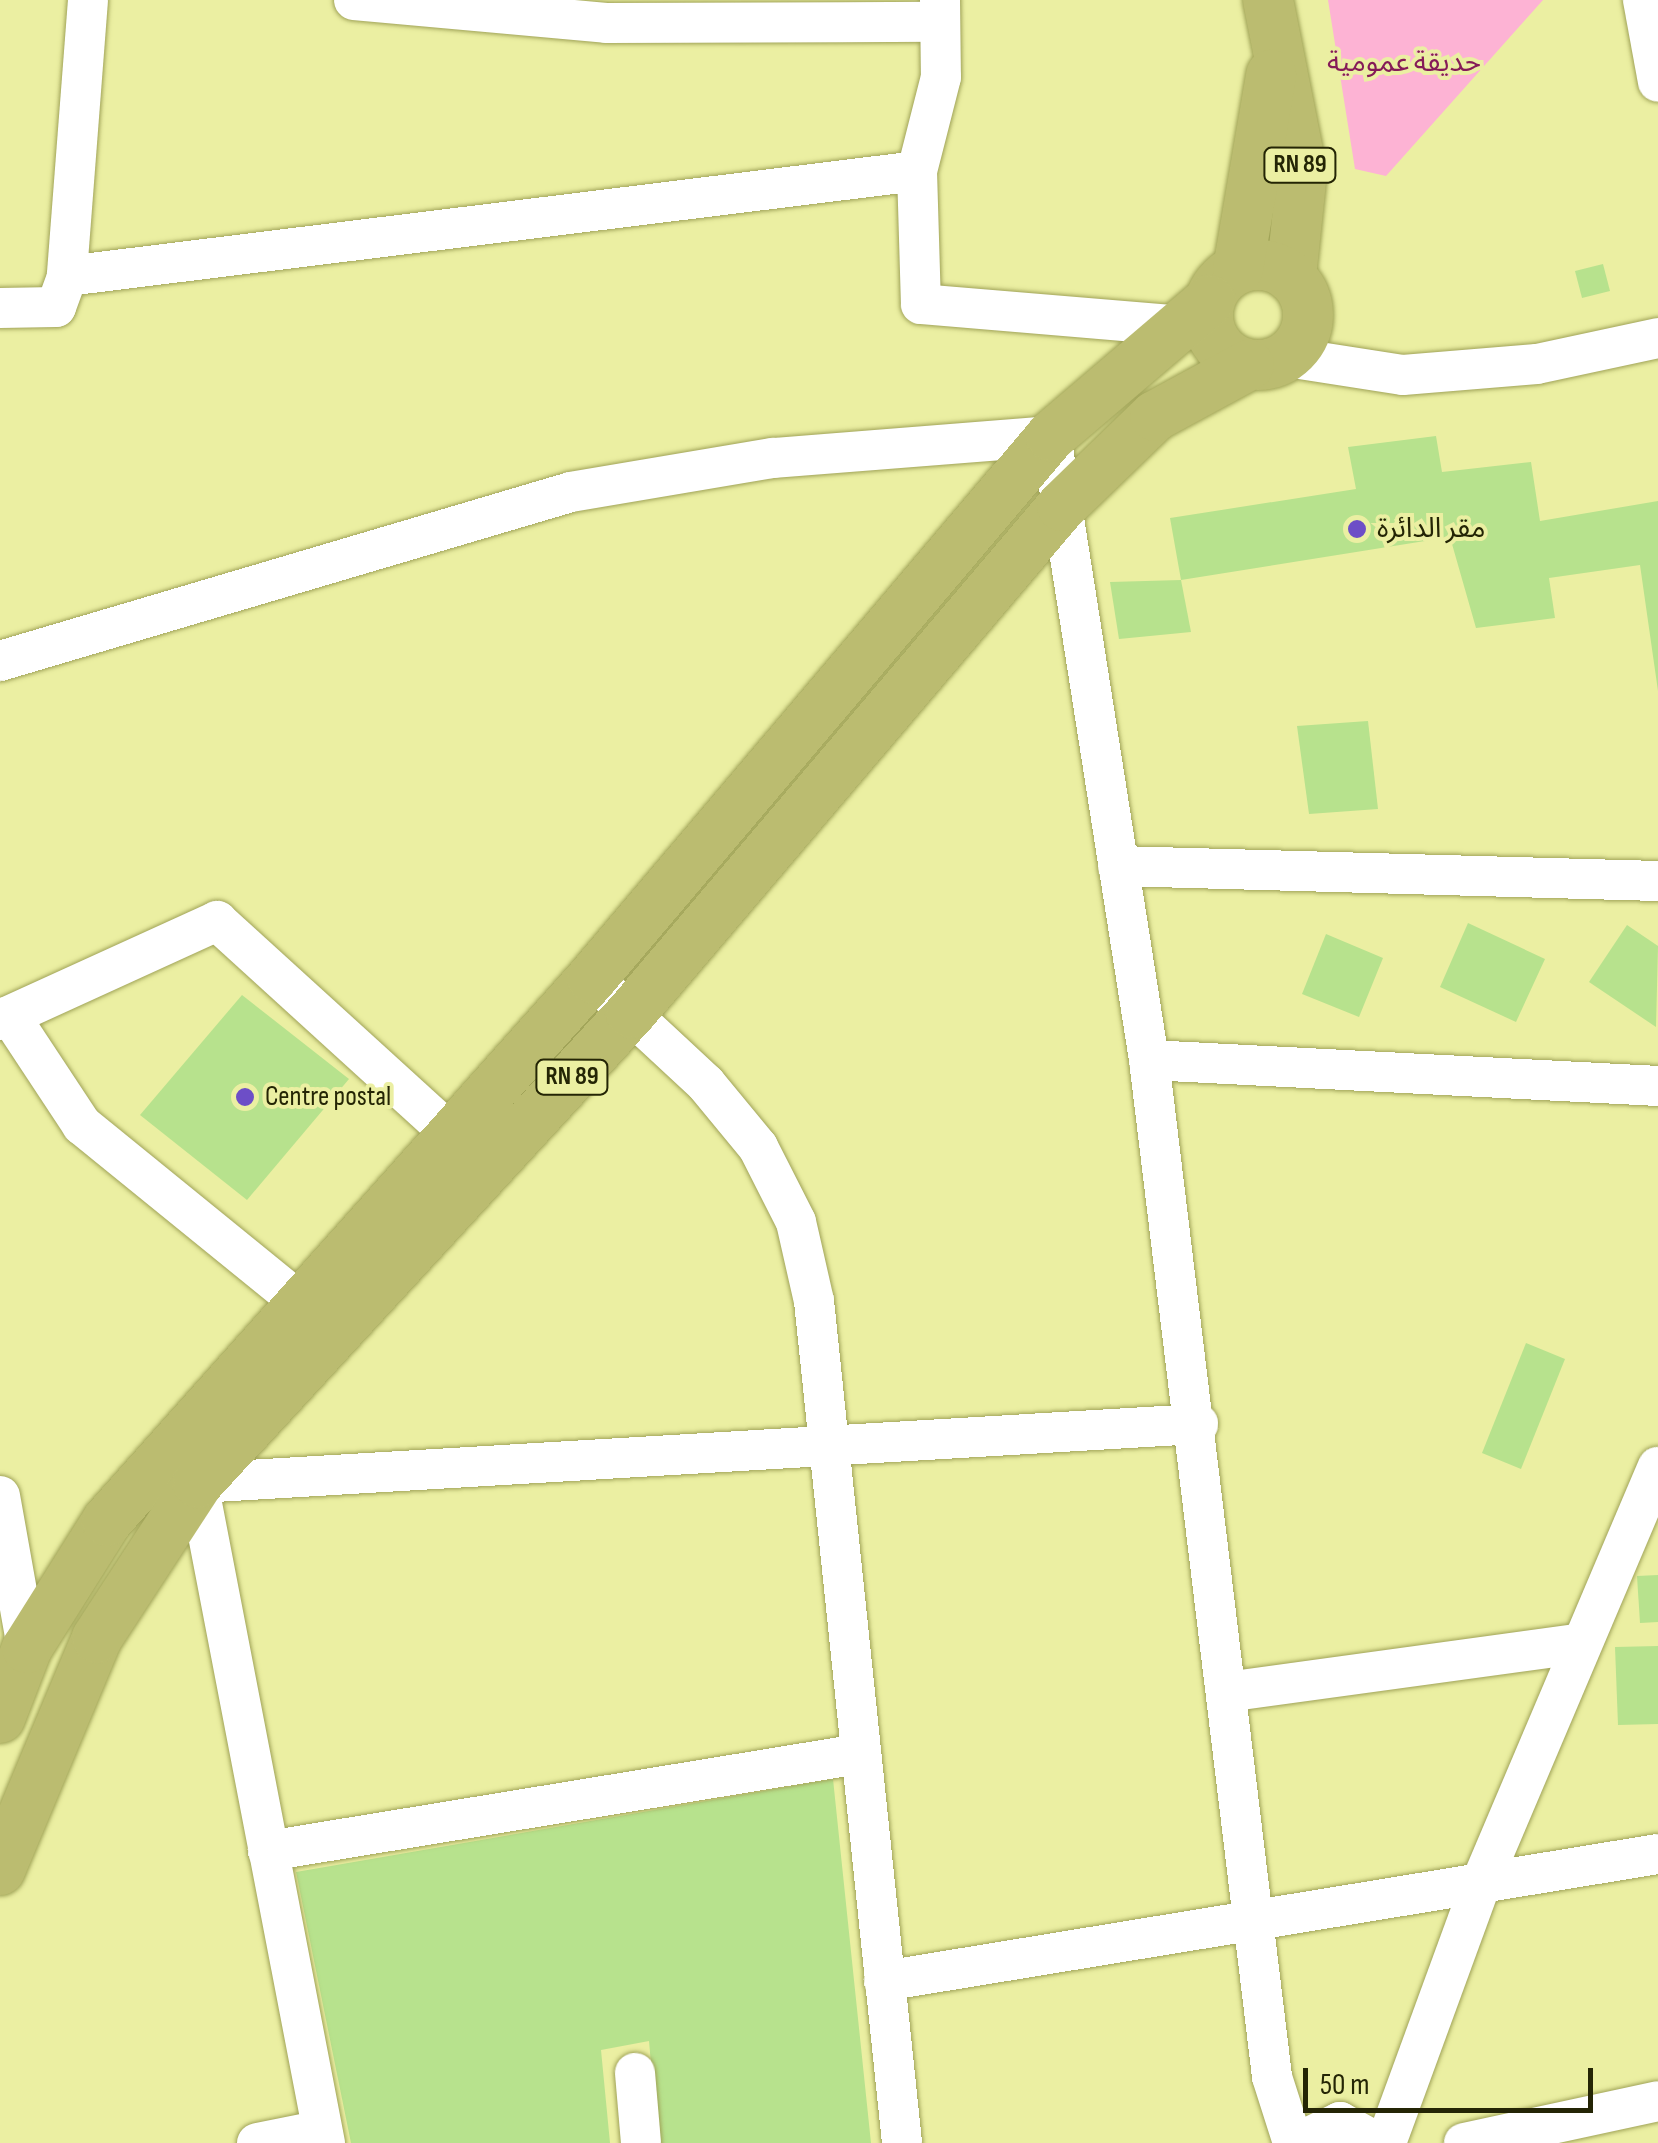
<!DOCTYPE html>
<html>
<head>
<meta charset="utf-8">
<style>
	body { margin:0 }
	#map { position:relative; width:1658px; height:2143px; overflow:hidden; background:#ebefa2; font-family:"Sofia Sans Condensed","Noto Sans Arabic",sans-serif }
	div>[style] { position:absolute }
	.green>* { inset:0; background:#fdb3d4 }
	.building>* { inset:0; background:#b7e28d }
	.roads { filter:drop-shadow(0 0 2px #a0a358) drop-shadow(0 0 2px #a0a358) }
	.minor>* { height:40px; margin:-20px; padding:0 20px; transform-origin:20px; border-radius:20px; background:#fff }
	.major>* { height:50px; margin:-25px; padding:0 25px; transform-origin:25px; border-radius:25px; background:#bbbc70 }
	.major>.ring { margin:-25px; padding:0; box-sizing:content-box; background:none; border:50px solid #bbbc70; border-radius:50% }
	.dots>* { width:28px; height:28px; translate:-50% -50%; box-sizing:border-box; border:5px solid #ebefa2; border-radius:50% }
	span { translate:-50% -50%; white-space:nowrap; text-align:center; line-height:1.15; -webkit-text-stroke:8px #ebefa2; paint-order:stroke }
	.shield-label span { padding:2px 8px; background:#ebefa2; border:2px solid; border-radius:8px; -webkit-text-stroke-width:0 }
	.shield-label { font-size:25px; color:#242505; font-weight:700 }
	.park-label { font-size:28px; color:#851b58 }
	.poi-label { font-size:28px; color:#242505 }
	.left { translate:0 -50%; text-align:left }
	.scale { position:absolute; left:1303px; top:2068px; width:290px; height:45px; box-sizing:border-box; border:5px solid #242505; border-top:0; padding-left:12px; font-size:30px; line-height:35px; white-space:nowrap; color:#242505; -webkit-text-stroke:8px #ebefa2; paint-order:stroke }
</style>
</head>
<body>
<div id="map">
	<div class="green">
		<i style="clip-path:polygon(1328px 0,1543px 0,1386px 176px,1355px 169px)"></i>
	</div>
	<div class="building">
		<i style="clip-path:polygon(1603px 264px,1610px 291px,1582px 298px,1575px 271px)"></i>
		<i style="clip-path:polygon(1436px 436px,1442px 472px,1531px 462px,1540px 521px,1658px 501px,1658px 691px,1640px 565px,1549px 578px,1555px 618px,1476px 628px,1450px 537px,1181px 580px,1170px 518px,1356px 489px,1348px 447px)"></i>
		<i style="clip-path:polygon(1181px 580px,1191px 632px,1119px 639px,1110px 582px)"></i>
		<i style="clip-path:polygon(1368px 721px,1378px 809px,1309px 814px,1297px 726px)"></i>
		<i style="clip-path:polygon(1468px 923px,1545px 959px,1516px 1022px,1440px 987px)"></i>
		<i style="clip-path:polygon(1627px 925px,1658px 946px,1656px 1027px,1589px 982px)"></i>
		<i style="clip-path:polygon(1326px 934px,1383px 958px,1359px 1017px,1302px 994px)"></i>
		<i style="clip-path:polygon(242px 995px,349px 1079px,247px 1200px,140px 1115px)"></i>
		<i style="clip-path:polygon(1526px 1343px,1565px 1359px,1521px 1469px,1482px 1453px)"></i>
		<i style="clip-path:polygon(1658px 1575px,1658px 1622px,1640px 1623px,1637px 1576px)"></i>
		<i style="clip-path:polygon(1658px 1646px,1658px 1724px,1618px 1725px,1615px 1647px)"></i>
		<i style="clip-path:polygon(833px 1779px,871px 2143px,658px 2143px,649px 2041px,601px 2050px,610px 2143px,351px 2143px,296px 1872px)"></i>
	</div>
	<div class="roads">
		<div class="minor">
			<i style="left:88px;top:0;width:277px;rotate:94.4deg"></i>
			<i style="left:67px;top:276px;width:856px;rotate:-7.04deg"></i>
			<i style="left:354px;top:0;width:253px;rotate:5.2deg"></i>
			<i style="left:606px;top:23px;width:334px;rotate:-0.2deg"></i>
			<i style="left:940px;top:0;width:77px;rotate:89.3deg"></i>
			<i style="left:941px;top:77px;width:97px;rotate:104.3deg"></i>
			<i style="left:917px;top:171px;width:133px;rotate:88.3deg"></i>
			<i style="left:921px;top:304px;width:261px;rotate:4.8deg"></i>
			<i style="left:1643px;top:0;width:83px;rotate:79.6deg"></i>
			<i style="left:0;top:308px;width:56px;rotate:-1deg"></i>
			<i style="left:56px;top:307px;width:33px;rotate:-70deg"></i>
			<i style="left:1287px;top:357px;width:117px;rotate:8.8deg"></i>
			<i style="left:1403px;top:375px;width:134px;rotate:-4.7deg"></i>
			<i style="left:1537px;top:364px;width:124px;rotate:-12.1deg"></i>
			<i style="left:0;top:661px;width:595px;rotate:-16.49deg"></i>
			<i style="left:571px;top:492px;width:205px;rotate:-9.6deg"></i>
			<i style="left:773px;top:458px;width:279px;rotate:-4.5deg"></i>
			<i style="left:1051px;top:436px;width:632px;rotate:81.07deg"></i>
			<i style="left:1149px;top:1060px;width:1024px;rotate:83.1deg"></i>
			<i style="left:1272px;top:2077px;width:69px;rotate:72.3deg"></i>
			<i style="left:1118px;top:866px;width:540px;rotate:1.59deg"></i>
			<i style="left:592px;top:978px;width:156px;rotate:42.9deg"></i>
			<i style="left:706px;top:1084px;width:82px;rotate:50.5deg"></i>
			<i style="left:758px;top:1147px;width:84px;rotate:63.1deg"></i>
			<i style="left:796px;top:1222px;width:81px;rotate:77.2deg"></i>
			<i style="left:814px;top:1301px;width:847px;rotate:84.03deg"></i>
			<i style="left:10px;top:1016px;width:131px;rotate:56.6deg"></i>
			<i style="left:82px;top:1125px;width:284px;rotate:39.1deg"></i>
			<i style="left:0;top:1020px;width:239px;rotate:-24.5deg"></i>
			<i style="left:217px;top:921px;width:318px;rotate:42.3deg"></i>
			<i style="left:1149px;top:1060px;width:510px;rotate:2.92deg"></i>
			<i style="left:0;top:1496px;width:154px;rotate:79.9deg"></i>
			<i style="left:1226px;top:1692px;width:355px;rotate:-7.8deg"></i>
			<i style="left:268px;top:1851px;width:599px;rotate:-9.32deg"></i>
			<i style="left:884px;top:1981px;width:784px;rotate:-9.32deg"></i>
			<i style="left:635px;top:2073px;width:70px;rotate:85.1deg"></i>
			<i style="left:257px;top:2143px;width:66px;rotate:-11.3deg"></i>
			<i style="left:325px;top:2143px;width:672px;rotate:-100.89deg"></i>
			<i style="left:198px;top:1483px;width:1002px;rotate:-3.38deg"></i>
			<i style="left:1297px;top:2143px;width:48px;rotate:-26deg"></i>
			<i style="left:1340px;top:2122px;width:43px;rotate:28.9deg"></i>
			<i style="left:1386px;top:2143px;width:277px;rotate:-69.9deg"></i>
			<i style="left:1481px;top:1883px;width:452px;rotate:-67deg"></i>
			<i style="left:1464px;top:2143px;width:198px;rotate:-12.2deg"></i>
		</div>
		<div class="major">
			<i style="left:1268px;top:0;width:175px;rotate:78.8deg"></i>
			<i style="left:1302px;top:172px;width:106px;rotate:96deg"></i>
			<i class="ring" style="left:1208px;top:265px;width:50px;height:50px"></i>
			<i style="left:1238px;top:269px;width:197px;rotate:-80.3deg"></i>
			<i style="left:0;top:1718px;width:75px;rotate:-68.9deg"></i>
			<i style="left:27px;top:1648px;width:150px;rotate:-57.8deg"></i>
			<i style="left:107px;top:1521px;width:728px;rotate:-48.23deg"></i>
			<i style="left:592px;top:978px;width:710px;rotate:-49.74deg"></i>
			<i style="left:1051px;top:436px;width:209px;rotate:-40.5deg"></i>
			<i style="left:0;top:1870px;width:251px;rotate:-67.3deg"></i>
			<i style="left:97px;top:1638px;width:185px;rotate:-56.9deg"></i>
			<i style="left:198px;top:1483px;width:639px;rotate:-47.35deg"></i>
			<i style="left:631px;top:1013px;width:665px;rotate:-49.63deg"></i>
			<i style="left:1062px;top:506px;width:129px;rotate:-44.1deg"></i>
			<i style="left:1155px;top:416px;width:107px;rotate:-28.5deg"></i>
		</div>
	</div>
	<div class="dots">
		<i style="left:1357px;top:529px;background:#6d4ec7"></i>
		<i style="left:245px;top:1097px;background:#6d4ec7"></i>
	</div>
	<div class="shield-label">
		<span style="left:1300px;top:165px">RN 89</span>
		<span style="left:572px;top:1077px">RN 89</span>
	</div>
	<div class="park-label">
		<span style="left:1404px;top:63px">حديقة عمومية</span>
	</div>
	<div class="poi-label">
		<span class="left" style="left:1377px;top:529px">مقر الدائرة</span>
		<span class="left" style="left:265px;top:1097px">Centre postal</span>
	</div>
	<div class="scale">50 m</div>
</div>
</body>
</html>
